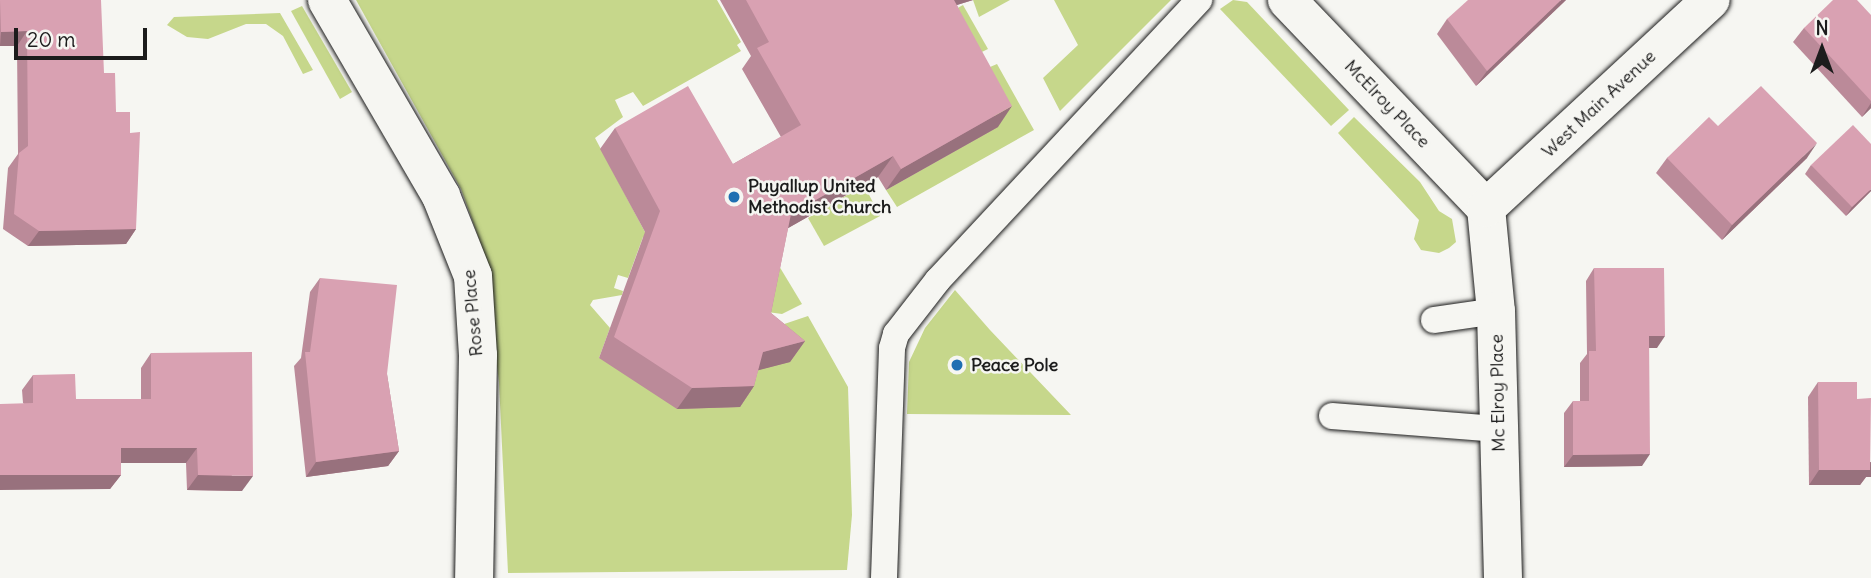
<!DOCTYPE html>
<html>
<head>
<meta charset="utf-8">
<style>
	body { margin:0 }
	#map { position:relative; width:1871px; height:578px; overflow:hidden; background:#f6f6f2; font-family:Delius,sans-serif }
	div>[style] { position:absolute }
	.green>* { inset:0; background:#c6d78b }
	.roads { filter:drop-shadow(0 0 2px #1c1c1c) drop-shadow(0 0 2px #1c1c1c) }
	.lane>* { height:26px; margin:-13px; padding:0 13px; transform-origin:13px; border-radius:13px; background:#f6f6f2 }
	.street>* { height:38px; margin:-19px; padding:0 19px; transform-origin:19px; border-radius:19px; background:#f6f6f2 }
	.wall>* { inset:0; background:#bb8a99 }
	.shaded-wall>* { inset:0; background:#98717d }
	.building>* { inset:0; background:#d9a1b2 }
	.dots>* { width:19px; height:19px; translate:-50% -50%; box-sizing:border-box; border:4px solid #f6f6f2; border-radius:50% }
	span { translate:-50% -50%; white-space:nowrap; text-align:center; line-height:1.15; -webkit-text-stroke:5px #f6f6f2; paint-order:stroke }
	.street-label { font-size:18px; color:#1c1c1c }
	.poi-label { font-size:18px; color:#1c1c1c; font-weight:700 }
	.left { translate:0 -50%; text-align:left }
	.north { position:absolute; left:1787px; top:14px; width:70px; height:70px; -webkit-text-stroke:5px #f6f6f2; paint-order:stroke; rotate:0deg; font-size:19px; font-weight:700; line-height:28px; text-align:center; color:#1c1c1c }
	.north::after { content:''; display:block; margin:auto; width:24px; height:32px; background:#1c1c1c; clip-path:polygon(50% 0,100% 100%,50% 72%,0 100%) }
	.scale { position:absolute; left:14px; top:28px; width:133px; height:32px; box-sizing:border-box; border:4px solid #1c1c1c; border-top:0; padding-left:9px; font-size:21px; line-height:24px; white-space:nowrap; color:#1c1c1c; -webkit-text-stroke:5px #f6f6f2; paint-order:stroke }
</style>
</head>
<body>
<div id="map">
	<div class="green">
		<i style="clip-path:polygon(356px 0,717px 0,741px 42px,737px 45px,741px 51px,643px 106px,633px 92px,615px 100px,623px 117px,595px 138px,645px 232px,657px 234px,643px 237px,628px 278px,618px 275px,614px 288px,623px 291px,622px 295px,593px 300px,590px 305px,610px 328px,599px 358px,755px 334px,808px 316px,848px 387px,852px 515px,847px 570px,508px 573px,499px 382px,482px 247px,461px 189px)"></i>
		<i style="clip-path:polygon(973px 0,1010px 0,979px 17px)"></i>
		<i style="clip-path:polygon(1054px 0,1171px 0,1060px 111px,1043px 78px,1078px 45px)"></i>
		<i style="clip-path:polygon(1233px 0,1247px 2px,1349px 110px,1331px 126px,1220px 9px)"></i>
		<i style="clip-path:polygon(963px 5px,988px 49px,961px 62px,938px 19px)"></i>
		<i style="clip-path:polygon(302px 6px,352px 92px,340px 99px,291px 11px)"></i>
		<i style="clip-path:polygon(280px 13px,313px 70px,303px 74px,283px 36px,266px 24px,246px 24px,208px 39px,187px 37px,167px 25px,174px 17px)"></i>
		<i style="clip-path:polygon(997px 64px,1034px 130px,897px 207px,886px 190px,997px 127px,969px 76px)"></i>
		<i style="clip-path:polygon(1354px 117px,1420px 182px,1439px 211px,1452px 219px,1456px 242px,1449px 248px,1439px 253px,1421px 250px,1414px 239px,1419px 220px,1338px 133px)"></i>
		<i style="clip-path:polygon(864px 185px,880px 216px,824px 246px,808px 218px)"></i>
		<i style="clip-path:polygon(764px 241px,802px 304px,782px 314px,760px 311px)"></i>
		<i style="clip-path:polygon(955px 290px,990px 330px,1071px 415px,907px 414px,909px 362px,925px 328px)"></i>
	</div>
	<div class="roads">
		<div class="lane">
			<i style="left:1434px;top:320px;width:63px;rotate:-8.3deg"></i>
			<i style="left:1332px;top:416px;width:167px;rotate:4.5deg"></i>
			<i style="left:884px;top:578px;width:230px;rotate:-88deg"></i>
			<i style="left:892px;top:348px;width:15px;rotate:-74deg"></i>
			<i style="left:896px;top:334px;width:68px;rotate:-52.1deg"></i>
			<i style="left:938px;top:280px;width:383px;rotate:-47deg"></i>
		</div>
		<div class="street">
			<i style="left:327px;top:0;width:227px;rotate:59.8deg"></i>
			<i style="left:441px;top:196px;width:86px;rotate:68.2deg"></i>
			<i style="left:473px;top:276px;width:79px;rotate:86.4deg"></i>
			<i style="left:478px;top:355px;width:223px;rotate:91deg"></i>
			<i style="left:1287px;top:0;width:288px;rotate:46.3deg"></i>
			<i style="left:1486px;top:208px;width:103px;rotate:84.5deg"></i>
			<i style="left:1496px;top:311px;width:267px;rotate:88.5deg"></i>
			<i style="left:1486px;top:208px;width:306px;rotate:-42.8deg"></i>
		</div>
	</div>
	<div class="wall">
		<i style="clip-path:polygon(0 0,104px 73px,116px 112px,130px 133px,136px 229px,126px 244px,28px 246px,3px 229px,8px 168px,18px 154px,17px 46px,0 46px)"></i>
		<i style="clip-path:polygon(720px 0,973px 0,957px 5px,998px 127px,886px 190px,878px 177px,788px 228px,771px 313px,805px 341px,790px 362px,758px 370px,754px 386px,740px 407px,677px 409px,599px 358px,645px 232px,600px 149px,615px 128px,733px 164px,781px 137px,742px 69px,751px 56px)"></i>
		<i style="clip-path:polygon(1566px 0,1476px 86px,1437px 34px,1447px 19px)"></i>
		<i style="clip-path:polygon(1871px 15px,1871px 108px,1862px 117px,1793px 42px,1804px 28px)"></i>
		<i style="clip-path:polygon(1718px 126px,1807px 158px,1722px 240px,1656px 173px,1667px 158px)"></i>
		<i style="clip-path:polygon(1811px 165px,1871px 191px,1846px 216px,1805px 174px)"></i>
		<i style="clip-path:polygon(1594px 268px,1657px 348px,1649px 348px,1642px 466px,1564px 467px,1564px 413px,1573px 401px,1580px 401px,1580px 363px,1587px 354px,1586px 281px)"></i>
		<i style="clip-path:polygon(320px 278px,387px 374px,399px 451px,388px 466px,306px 477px,294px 366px,301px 358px,310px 292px)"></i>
		<i style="clip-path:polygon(151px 353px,242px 491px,187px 490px,186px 463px,121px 463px,121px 475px,110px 489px,23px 403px,22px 390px,33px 375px,76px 399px,141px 399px,141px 368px)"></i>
		<i style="clip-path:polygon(1818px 382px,1857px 399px,1866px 477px,1860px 485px,1809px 485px,1808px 397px)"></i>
	</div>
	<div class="shaded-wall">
		<i style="clip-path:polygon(942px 0,973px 0,934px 12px)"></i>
		<i style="clip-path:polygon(1561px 0,1566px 0,1476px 86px,1487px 71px)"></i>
		<i style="clip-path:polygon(27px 31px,17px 46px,0 46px,1px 32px)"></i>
		<i style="clip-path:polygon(1871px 103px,1871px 108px,1862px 117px)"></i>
		<i style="clip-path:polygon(1012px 106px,998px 127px,886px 190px,901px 169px)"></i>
		<i style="clip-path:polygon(1817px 143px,1807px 158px,1722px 240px,1732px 225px)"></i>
		<i style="clip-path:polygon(893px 156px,878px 177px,776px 235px,791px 214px)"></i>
		<i style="clip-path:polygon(1871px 189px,1871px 191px,1846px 216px,1852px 207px)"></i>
		<i style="clip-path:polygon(136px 229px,126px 244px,28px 246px,39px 231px)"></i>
		<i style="clip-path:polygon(1649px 336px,1665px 336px,1657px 348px,1641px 348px)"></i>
		<i style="clip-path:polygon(805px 341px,790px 362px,748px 373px,763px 352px)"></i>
		<i style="clip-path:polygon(754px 386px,740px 407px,677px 409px,692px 388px)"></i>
		<i style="clip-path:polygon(121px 448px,197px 448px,186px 463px,110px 463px)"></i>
		<i style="clip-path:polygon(399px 451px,388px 466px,306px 477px,316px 462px)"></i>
		<i style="clip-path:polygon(1650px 454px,1642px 466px,1564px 467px,1573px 455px)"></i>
		<i style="clip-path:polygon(1871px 462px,1871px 477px,1866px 477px,1860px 485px,1809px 485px,1819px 470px)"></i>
		<i style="clip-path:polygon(0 475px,121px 475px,110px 489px,0 490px)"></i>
		<i style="clip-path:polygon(198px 475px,253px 476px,242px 491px,187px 490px)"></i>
	</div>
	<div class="building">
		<i style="clip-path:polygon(0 0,101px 0,104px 73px,115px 73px,116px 112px,130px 112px,130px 133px,140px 132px,136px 229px,39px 231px,14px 214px,19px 153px,28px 146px,27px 31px,1px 32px)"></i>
		<i style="clip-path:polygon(746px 0,954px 0,1012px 106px,901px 169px,893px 156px,791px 214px,771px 313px,805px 341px,763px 352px,754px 386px,692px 388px,614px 337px,660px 211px,615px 128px,688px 86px,733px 164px,801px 125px,757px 48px,769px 42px)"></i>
		<i style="clip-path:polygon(1468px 0,1561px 0,1487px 71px,1447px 19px)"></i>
		<i style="clip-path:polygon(1833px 0,1857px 0,1871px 15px,1871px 101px,1804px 28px)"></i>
		<i style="clip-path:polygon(1761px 86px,1817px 143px,1732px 225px,1667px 158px,1709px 117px,1718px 126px)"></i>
		<i style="clip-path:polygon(1853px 125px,1871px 144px,1871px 189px,1852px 207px,1811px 165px)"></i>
		<i style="clip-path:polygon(1594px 268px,1664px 268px,1665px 336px,1649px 336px,1650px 454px,1573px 455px,1573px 401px,1589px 401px,1589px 351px,1596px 351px)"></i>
		<i style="clip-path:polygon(320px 278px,397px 285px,387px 374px,399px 451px,316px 462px,305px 352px,310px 352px)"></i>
		<i style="clip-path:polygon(252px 352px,253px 476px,198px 475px,197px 448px,121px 448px,121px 475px,0 475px,0 404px,33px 403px,33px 375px,75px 374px,76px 399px,151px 399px,151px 353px)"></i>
		<i style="clip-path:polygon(1818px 382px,1857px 382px,1857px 399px,1871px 398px,1870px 470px,1819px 470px)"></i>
	</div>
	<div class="dots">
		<i style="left:734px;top:197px;background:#1f6fb2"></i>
		<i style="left:957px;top:365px;background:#1f6fb2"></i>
	</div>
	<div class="street-label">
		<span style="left:1387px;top:104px;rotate:46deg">McElroy Place</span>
		<span style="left:1599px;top:104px;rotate:-43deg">West Main Avenue</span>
		<span style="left:473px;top:313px;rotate:-95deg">Rose Place</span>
		<span style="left:1498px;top:393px;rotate:-91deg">Mc Elroy Place</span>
	</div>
	<div class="poi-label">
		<span class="left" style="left:748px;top:197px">Puyallup United<br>Methodist Church</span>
		<span class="left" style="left:971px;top:365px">Peace Pole</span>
	</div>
	<div class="north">N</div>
	<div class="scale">20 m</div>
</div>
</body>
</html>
